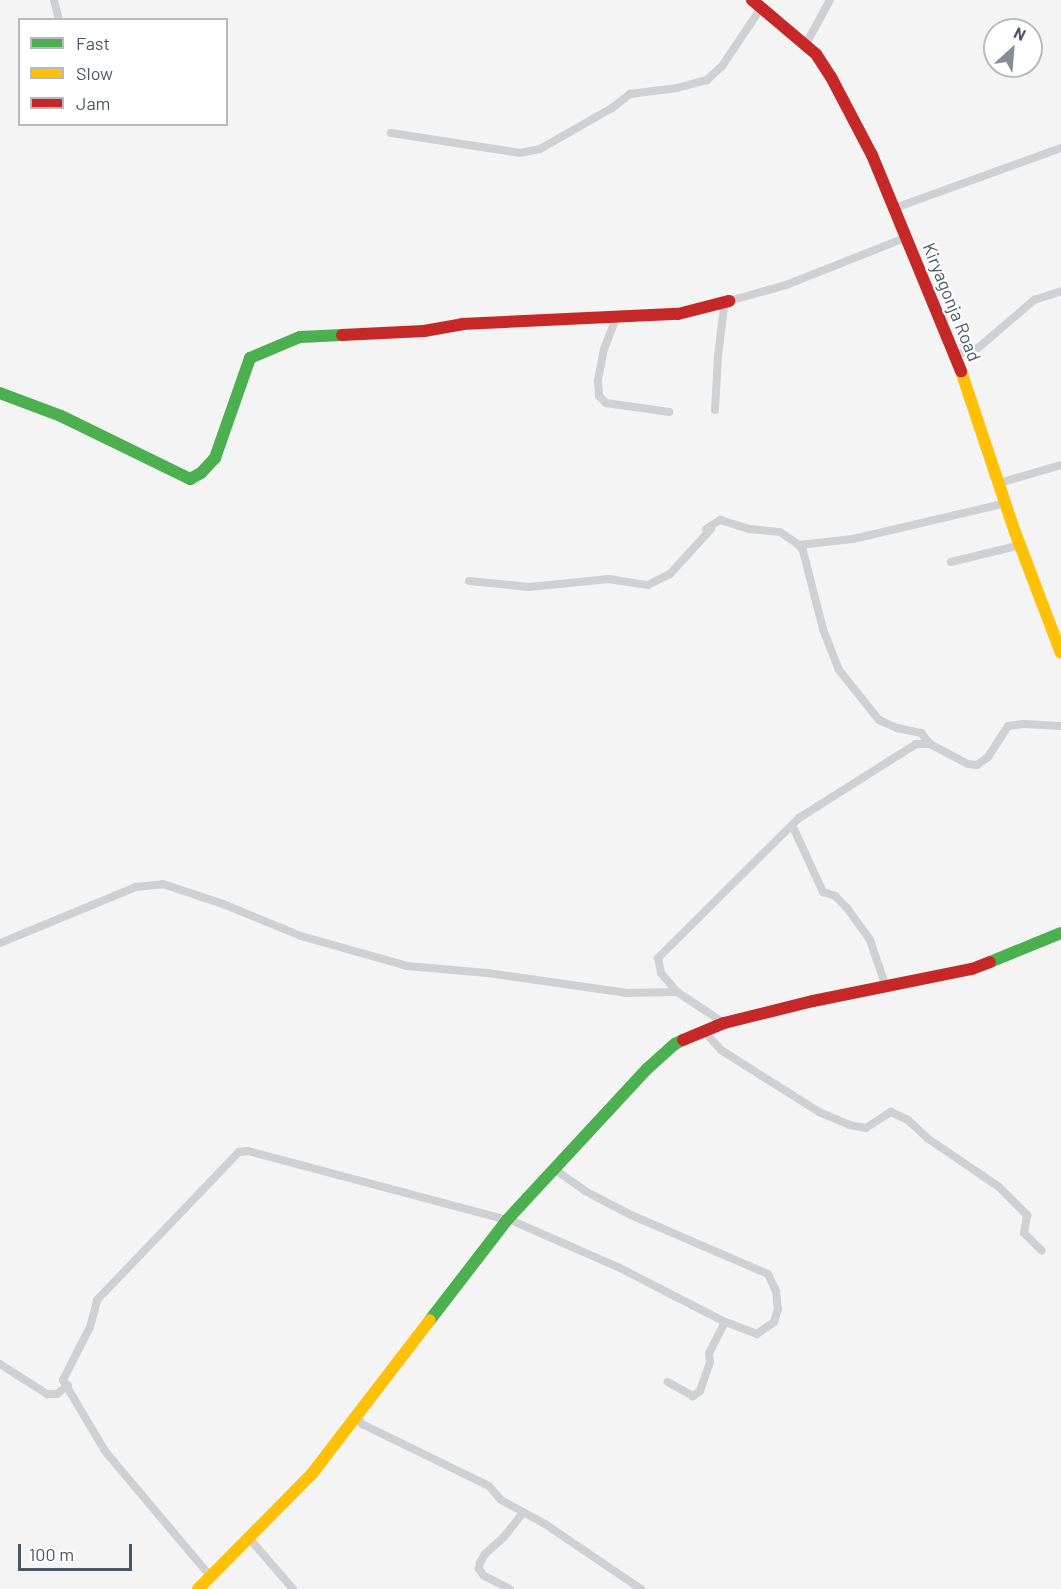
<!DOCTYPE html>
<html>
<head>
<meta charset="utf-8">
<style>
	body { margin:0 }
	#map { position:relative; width:1061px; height:1589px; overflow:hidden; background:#f4f4f4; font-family:Barlow,sans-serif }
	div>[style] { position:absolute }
	.street>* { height:8px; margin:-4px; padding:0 4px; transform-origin:4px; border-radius:4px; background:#ced0d2 }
	.fast>* { height:12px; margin:-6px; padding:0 6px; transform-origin:6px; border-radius:6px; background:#4caf50 }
	.slow>* { height:12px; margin:-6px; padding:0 6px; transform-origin:6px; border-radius:6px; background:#ffc107 }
	.jam>* { height:12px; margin:-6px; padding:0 6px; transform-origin:6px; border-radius:6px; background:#c62828 }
	span { translate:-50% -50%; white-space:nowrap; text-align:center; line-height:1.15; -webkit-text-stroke:4.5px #fff; paint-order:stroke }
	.street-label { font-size:18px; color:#4a5661 }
	.legend { position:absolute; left:18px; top:18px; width:210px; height:108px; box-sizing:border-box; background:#fff; border:2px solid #b7bbc0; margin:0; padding:8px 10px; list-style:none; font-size:18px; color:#4a5661 }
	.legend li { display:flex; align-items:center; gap:12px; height:30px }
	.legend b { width:30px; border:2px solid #b7bbc0 }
	.north { position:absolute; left:983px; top:18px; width:60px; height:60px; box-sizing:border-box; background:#fff; border:2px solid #b7bbc0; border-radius:50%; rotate:26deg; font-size:16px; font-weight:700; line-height:24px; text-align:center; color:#4a5661 }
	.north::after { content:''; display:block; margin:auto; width:21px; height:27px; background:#868d94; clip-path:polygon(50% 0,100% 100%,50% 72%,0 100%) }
	.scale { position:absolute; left:18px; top:1544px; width:114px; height:27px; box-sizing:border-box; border:3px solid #4a5661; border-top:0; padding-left:8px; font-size:18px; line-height:21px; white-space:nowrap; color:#4a5661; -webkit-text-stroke:4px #fff; paint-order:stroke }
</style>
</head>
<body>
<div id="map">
	<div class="street">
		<i style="left:54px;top:0;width:21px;rotate:76deg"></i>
		<i style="left:806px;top:44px;width:50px;rotate:-61.4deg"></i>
		<i style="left:391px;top:133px;width:131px;rotate:8.8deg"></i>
		<i style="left:520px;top:153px;width:20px;rotate:-11deg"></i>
		<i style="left:540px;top:149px;width:83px;rotate:-29.7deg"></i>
		<i style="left:612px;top:108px;width:23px;rotate:-38deg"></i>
		<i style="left:630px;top:94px;width:47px;rotate:-7.3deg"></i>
		<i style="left:677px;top:88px;width:31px;rotate:-15deg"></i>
		<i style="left:707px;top:80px;width:21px;rotate:-43deg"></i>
		<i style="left:722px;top:66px;width:70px;rotate:-56.1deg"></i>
		<i style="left:895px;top:208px;width:177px;rotate:-19.9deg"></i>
		<i style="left:616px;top:318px;width:33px;rotate:111deg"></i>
		<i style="left:604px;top:349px;width:33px;rotate:101deg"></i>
		<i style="left:598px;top:381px;width:15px;rotate:86deg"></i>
		<i style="left:599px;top:396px;width:10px;rotate:45deg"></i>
		<i style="left:606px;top:403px;width:64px;rotate:8.1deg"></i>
		<i style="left:955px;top:355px;width:24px;rotate:-17deg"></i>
		<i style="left:978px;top:348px;width:74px;rotate:-40.6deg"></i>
		<i style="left:1034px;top:300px;width:28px;rotate:-18deg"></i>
		<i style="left:715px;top:410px;width:54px;rotate:-86.8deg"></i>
		<i style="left:718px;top:356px;width:49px;rotate:-83deg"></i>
		<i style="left:724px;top:307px;width:8px;rotate:-50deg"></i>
		<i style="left:729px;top:301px;width:59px;rotate:-15.7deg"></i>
		<i style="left:786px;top:285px;width:130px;rotate:-21.6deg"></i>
		<i style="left:999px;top:483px;width:65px;rotate:-16.2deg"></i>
		<i style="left:706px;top:529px;width:17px;rotate:-33deg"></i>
		<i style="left:720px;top:520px;width:31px;rotate:17deg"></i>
		<i style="left:750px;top:529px;width:30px;rotate:6deg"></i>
		<i style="left:780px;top:532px;width:23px;rotate:34deg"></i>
		<i style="left:799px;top:545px;width:7px;rotate:56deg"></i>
		<i style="left:803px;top:551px;width:81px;rotate:75.6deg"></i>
		<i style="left:823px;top:629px;width:44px;rotate:68.7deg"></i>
		<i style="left:839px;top:670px;width:64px;rotate:51.3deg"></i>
		<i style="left:879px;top:720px;width:20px;rotate:24deg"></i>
		<i style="left:897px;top:728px;width:25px;rotate:12deg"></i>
		<i style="left:921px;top:733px;width:14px;rotate:51deg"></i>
		<i style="left:799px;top:545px;width:54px;rotate:-6.3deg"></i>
		<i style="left:853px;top:539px;width:157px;rotate:-13.2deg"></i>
		<i style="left:951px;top:562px;width:72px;rotate:-13.7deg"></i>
		<i style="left:469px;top:581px;width:60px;rotate:5.7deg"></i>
		<i style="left:529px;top:587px;width:80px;rotate:-5.7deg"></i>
		<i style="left:609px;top:579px;width:39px;rotate:9deg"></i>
		<i style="left:648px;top:585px;width:25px;rotate:-27deg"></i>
		<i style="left:670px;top:574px;width:61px;rotate:-47.7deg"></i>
		<i style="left:793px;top:827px;width:72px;rotate:65.2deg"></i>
		<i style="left:823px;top:892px;width:13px;rotate:18deg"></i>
		<i style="left:835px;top:896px;width:17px;rotate:45deg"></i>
		<i style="left:847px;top:908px;width:39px;rotate:54deg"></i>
		<i style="left:870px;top:940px;width:50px;rotate:71.2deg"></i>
		<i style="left:0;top:943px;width:147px;rotate:-22.4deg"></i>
		<i style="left:136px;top:887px;width:27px;rotate:-6deg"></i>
		<i style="left:163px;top:884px;width:63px;rotate:18.4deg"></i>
		<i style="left:223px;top:904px;width:84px;rotate:22.3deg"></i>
		<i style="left:301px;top:936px;width:110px;rotate:15.8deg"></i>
		<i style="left:407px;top:966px;width:81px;rotate:4.9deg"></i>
		<i style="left:488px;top:973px;width:139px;rotate:8.2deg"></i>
		<i style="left:626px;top:993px;width:51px;rotate:-1.1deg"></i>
		<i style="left:724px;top:1023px;width:56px;rotate:-146.6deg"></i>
		<i style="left:677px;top:992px;width:25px;rotate:-130deg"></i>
		<i style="left:661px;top:973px;width:15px;rotate:-101deg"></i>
		<i style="left:658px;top:958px;width:199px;rotate:-44.8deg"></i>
		<i style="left:799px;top:818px;width:138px;rotate:-32.3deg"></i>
		<i style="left:916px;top:744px;width:14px"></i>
		<i style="left:930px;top:744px;width:43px;rotate:27.8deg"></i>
		<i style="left:968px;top:764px;width:9px;rotate:6deg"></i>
		<i style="left:977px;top:765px;width:14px;rotate:-36deg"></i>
		<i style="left:988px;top:757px;width:37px;rotate:-57deg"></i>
		<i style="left:1008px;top:726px;width:16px;rotate:-7deg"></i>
		<i style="left:1024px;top:724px;width:37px;rotate:3deg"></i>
		<i style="left:704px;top:1031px;width:25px;rotate:48deg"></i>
		<i style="left:721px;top:1050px;width:116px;rotate:32.3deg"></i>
		<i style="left:819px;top:1112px;width:33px;rotate:23deg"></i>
		<i style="left:849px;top:1125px;width:17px;rotate:10deg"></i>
		<i style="left:866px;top:1128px;width:30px;rotate:-33deg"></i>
		<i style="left:891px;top:1112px;width:19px;rotate:25deg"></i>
		<i style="left:908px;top:1120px;width:26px;rotate:43deg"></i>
		<i style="left:927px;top:1138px;width:87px;rotate:34.2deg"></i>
		<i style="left:999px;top:1187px;width:40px;rotate:45deg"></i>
		<i style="left:1027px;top:1215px;width:18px;rotate:99deg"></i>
		<i style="left:1024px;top:1233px;width:25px;rotate:45deg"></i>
		<i style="left:554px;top:1169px;width:38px;rotate:35deg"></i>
		<i style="left:585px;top:1191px;width:52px;rotate:27.6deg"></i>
		<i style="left:631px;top:1215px;width:149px;rotate:23.3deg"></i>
		<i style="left:768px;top:1274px;width:19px;rotate:65deg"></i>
		<i style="left:776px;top:1291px;width:18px;rotate:84deg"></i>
		<i style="left:778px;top:1309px;width:14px;rotate:107deg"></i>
		<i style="left:774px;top:1322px;width:21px;rotate:145deg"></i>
		<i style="left:757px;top:1334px;width:34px;rotate:-159deg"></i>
		<i style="left:508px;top:1219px;width:120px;rotate:23.6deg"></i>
		<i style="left:618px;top:1267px;width:120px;rotate:27.2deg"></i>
		<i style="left:725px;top:1322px;width:35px;rotate:117deg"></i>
		<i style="left:709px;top:1353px;width:9px;rotate:84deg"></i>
		<i style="left:710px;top:1362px;width:31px;rotate:109deg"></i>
		<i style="left:700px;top:1391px;width:9px;rotate:144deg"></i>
		<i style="left:693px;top:1396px;width:29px;rotate:-151deg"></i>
		<i style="left:0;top:1364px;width:56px;rotate:32.6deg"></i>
		<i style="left:47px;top:1394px;width:10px"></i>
		<i style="left:57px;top:1394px;width:14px;rotate:-39deg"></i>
		<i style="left:356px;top:1414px;width:12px;rotate:59deg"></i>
		<i style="left:362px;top:1424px;width:141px;rotate:26deg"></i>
		<i style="left:489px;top:1486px;width:18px;rotate:49deg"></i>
		<i style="left:501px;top:1500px;width:50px;rotate:28.6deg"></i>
		<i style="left:545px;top:1524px;width:116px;rotate:34.1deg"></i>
		<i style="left:249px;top:1538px;width:67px;rotate:49.2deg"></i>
		<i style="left:211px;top:1577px;width:165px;rotate:-130.1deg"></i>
		<i style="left:105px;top:1451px;width:82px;rotate:-120.6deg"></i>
		<i style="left:63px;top:1380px;width:59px;rotate:-63deg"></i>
		<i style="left:90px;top:1327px;width:28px;rotate:-75deg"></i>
		<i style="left:97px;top:1300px;width:205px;rotate:-46.2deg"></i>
		<i style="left:239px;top:1152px;width:9px;rotate:-6deg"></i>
		<i style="left:248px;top:1151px;width:268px;rotate:14.9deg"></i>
		<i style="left:510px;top:1589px;width:29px;rotate:-153deg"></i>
		<i style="left:484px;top:1576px;width:9px;rotate:-126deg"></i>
		<i style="left:479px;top:1569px;width:6px;rotate:-81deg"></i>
		<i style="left:480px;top:1563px;width:10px;rotate:-61deg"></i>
		<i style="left:485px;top:1554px;width:25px;rotate:-42deg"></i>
		<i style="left:504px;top:1537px;width:31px;rotate:-52deg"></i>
	</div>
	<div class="fast">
		<i style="left:0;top:393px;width:65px;rotate:20.7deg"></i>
		<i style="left:61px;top:416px;width:144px;rotate:26deg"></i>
		<i style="left:190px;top:479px;width:13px;rotate:-29deg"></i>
		<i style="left:201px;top:473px;width:21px;rotate:-47deg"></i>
		<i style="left:215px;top:458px;width:106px;rotate:-70.7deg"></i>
		<i style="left:250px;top:358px;width:54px;rotate:-22.8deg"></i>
		<i style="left:300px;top:337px;width:42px;rotate:-2.7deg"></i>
		<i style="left:990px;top:962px;width:77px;rotate:-22.2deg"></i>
		<i style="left:430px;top:1320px;width:126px;rotate:-52.4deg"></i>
		<i style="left:507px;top:1220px;width:206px;rotate:-47.2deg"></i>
		<i style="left:647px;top:1069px;width:38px;rotate:-42deg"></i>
		<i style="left:675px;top:1044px;width:9px;rotate:-27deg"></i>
	</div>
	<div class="slow">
		<i style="left:961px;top:371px;width:170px;rotate:71.5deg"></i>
		<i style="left:1015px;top:532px;width:129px;rotate:69.2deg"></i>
		<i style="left:198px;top:1589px;width:161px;rotate:-45.3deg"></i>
		<i style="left:311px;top:1475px;width:195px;rotate:-52.5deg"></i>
	</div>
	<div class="jam">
		<i style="left:752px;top:0;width:84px;rotate:40.2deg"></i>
		<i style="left:816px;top:54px;width:27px;rotate:57deg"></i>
		<i style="left:831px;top:77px;width:88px;rotate:62.3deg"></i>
		<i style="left:872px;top:155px;width:234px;rotate:67.6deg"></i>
		<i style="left:342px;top:335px;width:82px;rotate:-2.8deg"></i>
		<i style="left:424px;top:331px;width:39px;rotate:-10deg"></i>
		<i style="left:462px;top:324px;width:216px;rotate:-2.7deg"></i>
		<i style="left:678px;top:314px;width:53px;rotate:-14.3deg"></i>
		<i style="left:683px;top:1040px;width:44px;rotate:-22.5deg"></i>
		<i style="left:724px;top:1023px;width:92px;rotate:-13.9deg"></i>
		<i style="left:813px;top:1001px;width:162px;rotate:-11.4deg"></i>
		<i style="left:972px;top:969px;width:19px;rotate:-21deg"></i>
	</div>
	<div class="street-label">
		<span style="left:952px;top:302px;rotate:68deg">Kiryagonja Road</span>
	</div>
	<ul class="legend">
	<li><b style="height:8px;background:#4caf50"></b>Fast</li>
	<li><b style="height:8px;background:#ffc107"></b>Slow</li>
	<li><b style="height:8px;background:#c62828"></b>Jam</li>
	</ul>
	<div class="north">N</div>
	<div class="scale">100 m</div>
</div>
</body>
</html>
